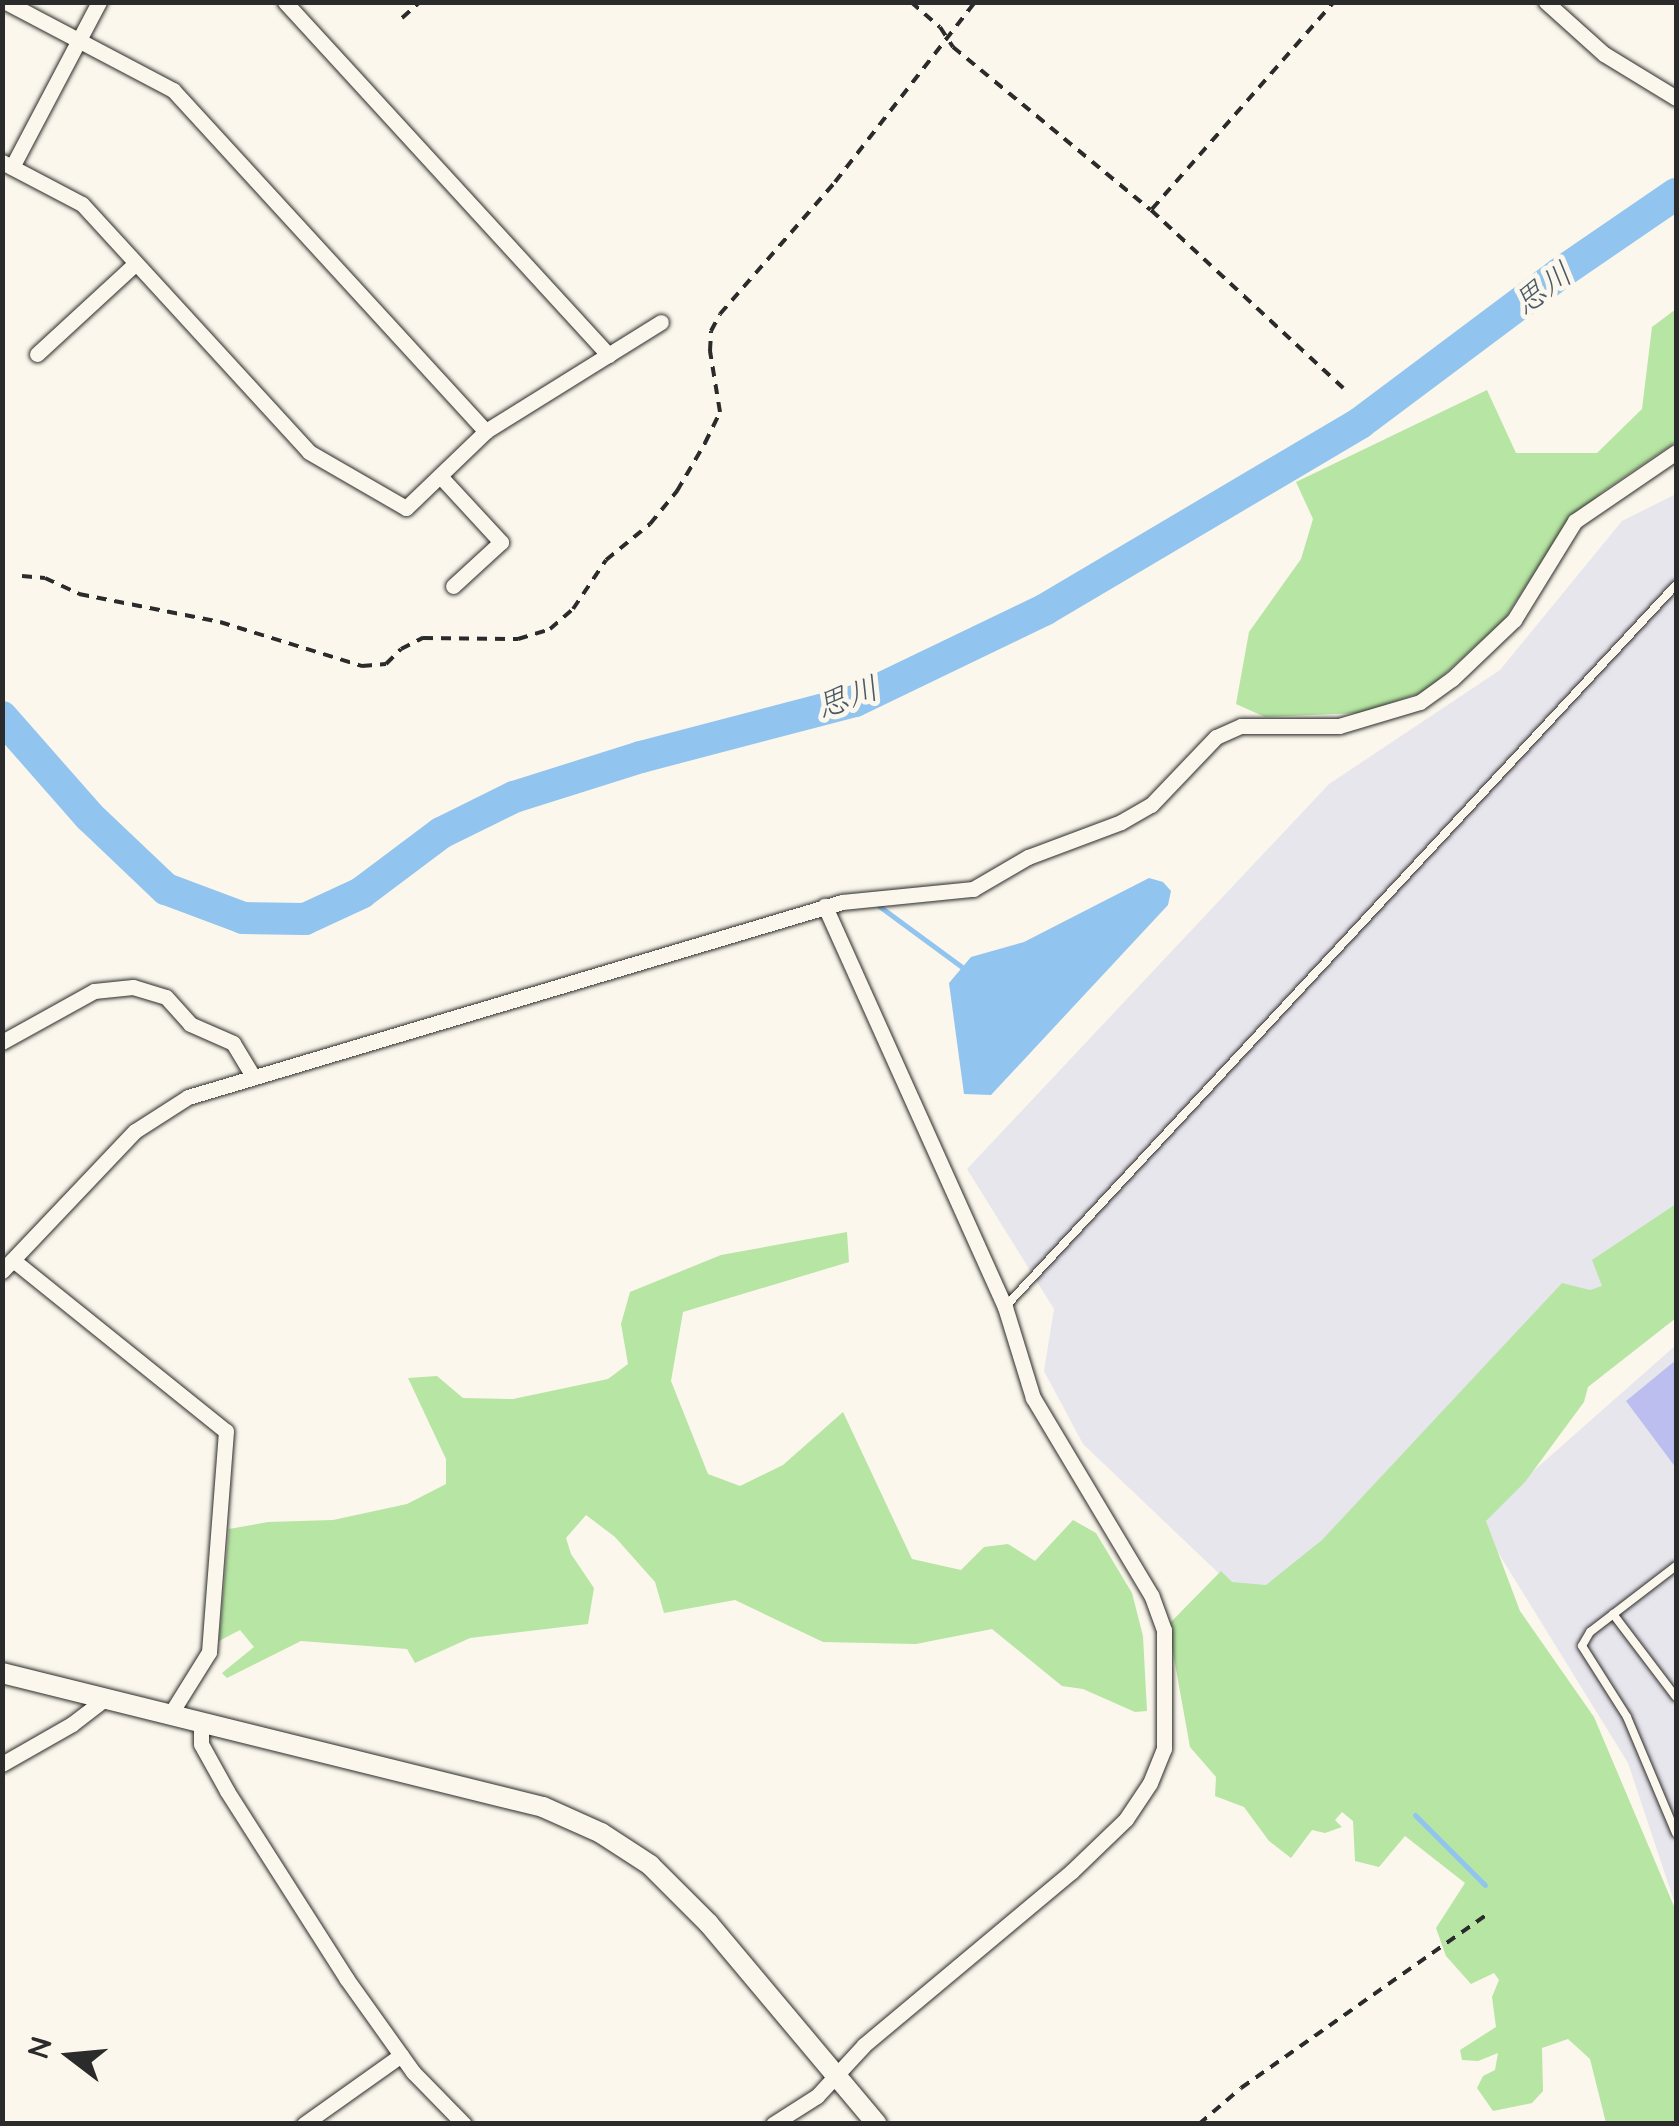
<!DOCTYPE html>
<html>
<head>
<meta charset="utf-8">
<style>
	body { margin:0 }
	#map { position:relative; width:1679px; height:2126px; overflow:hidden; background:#fbf7ec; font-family:"Architects Daughter","Klee One",sans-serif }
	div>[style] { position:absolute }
	.built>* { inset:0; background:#e8e6ed }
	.green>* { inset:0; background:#b7e5a3 }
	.water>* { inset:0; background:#91c4ee }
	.stream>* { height:5px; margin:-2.5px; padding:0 2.5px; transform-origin:2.5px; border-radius:2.5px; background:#91c4ee }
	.river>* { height:32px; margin:-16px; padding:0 16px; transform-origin:16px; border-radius:16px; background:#91c4ee }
	.building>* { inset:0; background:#bdbef0 }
	.path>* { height:4px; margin-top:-2px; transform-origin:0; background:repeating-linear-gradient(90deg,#2b2b2b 0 10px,transparent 0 18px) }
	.roads { filter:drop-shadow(0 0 2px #2b2b2b) drop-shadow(0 0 2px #2b2b2b) }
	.service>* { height:8px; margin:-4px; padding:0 4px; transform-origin:4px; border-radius:4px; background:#fbf7ec }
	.minor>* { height:15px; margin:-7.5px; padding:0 7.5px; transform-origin:7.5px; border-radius:7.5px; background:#fbf7ec }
	.tertiary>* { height:20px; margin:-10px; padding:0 10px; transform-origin:10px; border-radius:10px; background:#fbf7ec }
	span { translate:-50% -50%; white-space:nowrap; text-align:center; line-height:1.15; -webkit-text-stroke:10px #fbf7ec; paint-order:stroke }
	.water-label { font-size:32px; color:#4a5966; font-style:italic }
	.frame { position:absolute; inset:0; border:5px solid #2b2b2b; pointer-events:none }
	.north { position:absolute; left:20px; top:2006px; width:100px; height:100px; -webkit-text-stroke:8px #fbf7ec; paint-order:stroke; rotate:286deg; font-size:28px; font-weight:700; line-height:40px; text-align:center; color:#2b2b2b }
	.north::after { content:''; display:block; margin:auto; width:35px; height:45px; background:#2b2b2b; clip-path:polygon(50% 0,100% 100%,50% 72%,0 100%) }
</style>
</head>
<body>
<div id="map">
	<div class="built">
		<i style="clip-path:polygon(1676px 494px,1676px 1235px,1274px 1590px,1231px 1585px,1083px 1444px,1044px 1371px,1054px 1309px,967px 1169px,1329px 784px,1500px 670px,1622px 521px)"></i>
		<i style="clip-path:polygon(1676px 1345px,1676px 1907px,1628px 1763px,1478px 1520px)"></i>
	</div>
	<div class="green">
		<i style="clip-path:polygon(1676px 309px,1676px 442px,1602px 492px,1560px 533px,1504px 620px,1426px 691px,1360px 713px,1265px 717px,1236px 704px,1249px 632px,1301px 559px,1313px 519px,1296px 482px,1487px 390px,1516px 453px,1597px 453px,1642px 409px,1652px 327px)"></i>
		<i style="clip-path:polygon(1676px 1204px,1676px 1318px,1588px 1387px,1584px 1402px,1525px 1482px,1486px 1521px,1520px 1611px,1594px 1717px,1676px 1911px,1676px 2123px,1606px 2123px,1590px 2059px,1568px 2039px,1542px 2048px,1543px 2091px,1532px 2103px,1493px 2111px,1477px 2088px,1483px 2076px,1495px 2070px,1498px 2053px,1478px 2061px,1462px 2060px,1460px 2050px,1496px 2027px,1492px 1997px,1499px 1980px,1494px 1973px,1471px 1984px,1446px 1956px,1436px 1928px,1465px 1883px,1405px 1836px,1379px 1867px,1355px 1861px,1353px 1821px,1342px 1812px,1335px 1820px,1342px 1827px,1325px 1833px,1312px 1830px,1291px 1858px,1269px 1841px,1244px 1807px,1215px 1796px,1216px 1777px,1190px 1747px,1168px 1625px,1221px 1571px,1232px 1582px,1266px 1585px,1322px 1540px,1562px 1283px,1590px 1290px,1602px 1286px,1592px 1260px)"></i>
		<i style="clip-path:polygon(847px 1232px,849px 1262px,683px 1312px,671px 1381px,708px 1474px,740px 1486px,783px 1465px,843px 1412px,912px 1559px,961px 1570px,984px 1547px,1008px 1544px,1035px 1561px,1073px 1520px,1096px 1533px,1132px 1593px,1143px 1636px,1147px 1711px,1135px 1712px,1083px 1689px,1062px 1686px,992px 1629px,916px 1644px,823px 1642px,735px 1600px,664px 1613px,655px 1582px,615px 1537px,586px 1515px,566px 1538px,571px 1554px,594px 1588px,588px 1624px,470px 1638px,415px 1663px,407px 1649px,301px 1641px,227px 1678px,222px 1673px,254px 1647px,240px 1630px,219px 1641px,229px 1529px,268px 1522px,333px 1520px,407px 1504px,446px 1484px,446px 1459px,408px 1378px,437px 1376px,463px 1398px,513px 1399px,608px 1379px,628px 1364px,621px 1324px,630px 1292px,721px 1255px)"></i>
	</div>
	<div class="water">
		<i style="clip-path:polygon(1149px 878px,1163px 882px,1171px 891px,1168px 905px,991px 1095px,964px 1094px,949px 983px,971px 957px,1024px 942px)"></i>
	</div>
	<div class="stream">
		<i style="left:879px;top:906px;width:103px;rotate:36.3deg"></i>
		<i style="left:1415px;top:1815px;width:99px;rotate:45deg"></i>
	</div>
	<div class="river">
		<i style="left:2px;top:717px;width:133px;rotate:48.7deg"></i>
		<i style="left:90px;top:817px;width:105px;rotate:43.5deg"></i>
		<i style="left:166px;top:889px;width:82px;rotate:20.6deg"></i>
		<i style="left:243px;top:918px;width:62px;rotate:0.9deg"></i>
		<i style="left:305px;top:919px;width:62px;rotate:-24.9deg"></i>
		<i style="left:361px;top:893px;width:100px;rotate:-36.9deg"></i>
		<i style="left:441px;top:833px;width:81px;rotate:-26.3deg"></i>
		<i style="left:514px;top:797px;width:133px;rotate:-17.5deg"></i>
		<i style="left:641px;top:757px;width:221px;rotate:-14.7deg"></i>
		<i style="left:855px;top:701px;width:210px;rotate:-25.7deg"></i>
		<i style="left:1044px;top:610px;width:367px;rotate:-30.6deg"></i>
		<i style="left:1360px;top:423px;width:249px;rotate:-36.8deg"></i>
		<i style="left:1559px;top:274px;width:142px;rotate:-34.4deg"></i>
	</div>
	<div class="building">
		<i style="clip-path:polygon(1676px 1360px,1676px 1468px,1626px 1401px)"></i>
	</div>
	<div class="path">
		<i style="left:911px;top:2px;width:38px;rotate:41deg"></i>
		<i style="left:940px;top:27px;width:24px;rotate:57deg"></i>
		<i style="left:953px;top:47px;width:256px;rotate:39.5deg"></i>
		<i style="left:1151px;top:210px;width:262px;rotate:42.8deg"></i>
		<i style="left:402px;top:18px;width:24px;rotate:-42deg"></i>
		<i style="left:1152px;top:209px;width:276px;rotate:-48.7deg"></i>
		<i style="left:22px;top:576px;width:23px;rotate:5deg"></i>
		<i style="left:45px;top:578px;width:38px;rotate:25deg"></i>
		<i style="left:79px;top:594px;width:144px;rotate:11.2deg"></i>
		<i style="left:220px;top:622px;width:149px;rotate:17.2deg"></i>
		<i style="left:362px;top:666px;width:24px;rotate:-5deg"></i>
		<i style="left:386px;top:664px;width:21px;rotate:-45deg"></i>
		<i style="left:401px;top:649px;width:25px;rotate:-27deg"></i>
		<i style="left:423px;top:638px;width:95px;rotate:0.6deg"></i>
		<i style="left:518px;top:639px;width:34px;rotate:-17deg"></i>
		<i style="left:550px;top:629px;width:30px;rotate:-41deg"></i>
		<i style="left:573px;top:609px;width:59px;rotate:-56deg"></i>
		<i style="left:606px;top:560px;width:57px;rotate:-39.3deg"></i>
		<i style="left:650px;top:524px;width:43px;rotate:-50.7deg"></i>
		<i style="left:677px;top:491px;width:56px;rotate:-59.7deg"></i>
		<i style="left:705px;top:443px;width:34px;rotate:-64deg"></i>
		<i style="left:720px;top:412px;width:62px;rotate:-99.3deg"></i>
		<i style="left:710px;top:351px;width:20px;rotate:-87deg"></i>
		<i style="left:711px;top:331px;width:19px;rotate:-62deg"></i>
		<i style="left:720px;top:314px;width:175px;rotate:-48.9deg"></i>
		<i style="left:835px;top:182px;width:228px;rotate:-52.1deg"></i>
		<i style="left:1199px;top:2124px;width:55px;rotate:-40.6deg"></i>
		<i style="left:1241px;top:2088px;width:302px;rotate:-35.2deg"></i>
	</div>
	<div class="roads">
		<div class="service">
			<i style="left:1005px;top:1307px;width:986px;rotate:-47.1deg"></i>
			<i style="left:1676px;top:1566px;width:108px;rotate:142.5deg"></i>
			<i style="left:1590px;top:1632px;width:16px;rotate:120deg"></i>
			<i style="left:1582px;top:1646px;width:84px;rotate:57.6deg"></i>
			<i style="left:1627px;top:1717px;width:126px;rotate:67.1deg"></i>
			<i style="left:1613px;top:1614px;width:104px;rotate:52.8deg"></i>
		</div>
		<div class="minor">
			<i style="left:6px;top:2px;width:189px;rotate:27.8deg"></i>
			<i style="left:173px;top:90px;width:463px;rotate:47.5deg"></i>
			<i style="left:285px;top:2px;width:479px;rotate:47.5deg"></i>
			<i style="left:1546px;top:2px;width:78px;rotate:41.9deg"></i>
			<i style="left:1604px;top:54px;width:84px;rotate:31.4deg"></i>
			<i style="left:2px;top:162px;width:90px;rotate:27.7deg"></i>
			<i style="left:82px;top:204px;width:336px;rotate:47.5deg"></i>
			<i style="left:309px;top:452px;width:112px;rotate:30deg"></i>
			<i style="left:406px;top:508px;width:111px;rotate:-43.9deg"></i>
			<i style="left:486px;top:431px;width:206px;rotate:-31.9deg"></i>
			<i style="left:12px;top:167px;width:187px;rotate:-62.2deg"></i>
			<i style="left:37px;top:354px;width:134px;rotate:-42.6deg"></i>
			<i style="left:440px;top:476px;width:90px;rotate:47.3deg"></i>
			<i style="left:501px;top:542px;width:65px;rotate:137.5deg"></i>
			<i style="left:2px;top:1042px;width:105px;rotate:-29deg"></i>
			<i style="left:94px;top:991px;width:39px;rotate:-6deg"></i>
			<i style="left:133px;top:987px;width:34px;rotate:17deg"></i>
			<i style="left:166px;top:997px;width:36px;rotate:48deg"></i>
			<i style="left:190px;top:1024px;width:47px;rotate:23.8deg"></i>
			<i style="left:233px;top:1043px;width:37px;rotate:59deg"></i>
			<i style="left:13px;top:1260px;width:273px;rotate:38.8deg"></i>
			<i style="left:226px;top:1431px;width:222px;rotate:94.4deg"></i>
			<i style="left:209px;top:1652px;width:72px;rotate:121.9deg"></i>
			<i style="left:2px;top:1271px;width:193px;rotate:-46.5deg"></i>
			<i style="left:135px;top:1131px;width:63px;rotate:-32.7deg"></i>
			<i style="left:188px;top:1097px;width:682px;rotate:-16.6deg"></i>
			<i style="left:842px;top:902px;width:132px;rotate:-5.7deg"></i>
			<i style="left:973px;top:889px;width:64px;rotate:-30.2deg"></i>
			<i style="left:1028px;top:857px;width:99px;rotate:-20.6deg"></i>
			<i style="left:1121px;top:822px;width:34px;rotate:-30deg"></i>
			<i style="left:1151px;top:805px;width:94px;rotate:-46.3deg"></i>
			<i style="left:1216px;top:737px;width:27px;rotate:-24deg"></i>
			<i style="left:1241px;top:726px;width:98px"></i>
			<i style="left:1339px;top:726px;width:84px;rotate:-16.5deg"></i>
			<i style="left:1420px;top:702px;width:39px;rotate:-36deg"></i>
			<i style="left:1452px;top:679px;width:86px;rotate:-43.6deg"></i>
			<i style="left:1514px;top:620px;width:116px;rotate:-58.4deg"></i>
			<i style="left:1575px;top:521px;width:122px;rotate:-34.3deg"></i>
			<i style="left:201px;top:1720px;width:24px;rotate:90deg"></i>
			<i style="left:201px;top:1744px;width:54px;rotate:61deg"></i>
			<i style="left:227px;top:1791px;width:222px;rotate:57.5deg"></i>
			<i style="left:346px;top:1978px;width:115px;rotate:54.5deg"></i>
			<i style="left:413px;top:2072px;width:73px;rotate:45.6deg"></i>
			<i style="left:2px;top:1764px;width:81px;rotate:-29.7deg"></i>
			<i style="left:72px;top:1724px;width:43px;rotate:-37.4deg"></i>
			<i style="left:304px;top:2124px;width:119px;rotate:-35.4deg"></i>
			<i style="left:773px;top:2124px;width:52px;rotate:-32.5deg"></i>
			<i style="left:817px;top:2096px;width:69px;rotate:-47.3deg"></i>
			<i style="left:864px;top:2045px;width:270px;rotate:-39.9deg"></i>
			<i style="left:1071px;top:1872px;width:76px;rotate:-43.9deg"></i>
			<i style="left:1126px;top:1819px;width:43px;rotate:-56.3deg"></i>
			<i style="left:1150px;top:1783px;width:37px;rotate:-68deg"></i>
			<i style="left:1164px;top:1749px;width:119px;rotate:-90deg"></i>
			<i style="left:1164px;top:1630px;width:37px;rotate:-110deg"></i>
			<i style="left:1151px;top:1595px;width:230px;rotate:-120.9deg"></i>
			<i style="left:1033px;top:1398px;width:95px;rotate:-107.1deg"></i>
			<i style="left:1005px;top:1307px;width:440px;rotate:-114.2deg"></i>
		</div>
		<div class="tertiary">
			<i style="left:2px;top:1673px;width:557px;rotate:13.91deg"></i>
			<i style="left:543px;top:1807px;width:64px;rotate:24.1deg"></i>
			<i style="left:601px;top:1833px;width:59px;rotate:33.1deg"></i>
			<i style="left:650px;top:1865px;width:83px;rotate:45deg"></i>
			<i style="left:709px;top:1924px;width:261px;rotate:50deg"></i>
		</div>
	</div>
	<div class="water-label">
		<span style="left:1544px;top:290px;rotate:-36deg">思川</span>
		<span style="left:848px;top:699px;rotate:-20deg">思川</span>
	</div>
	<div class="frame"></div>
	<div class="north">N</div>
</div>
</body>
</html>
